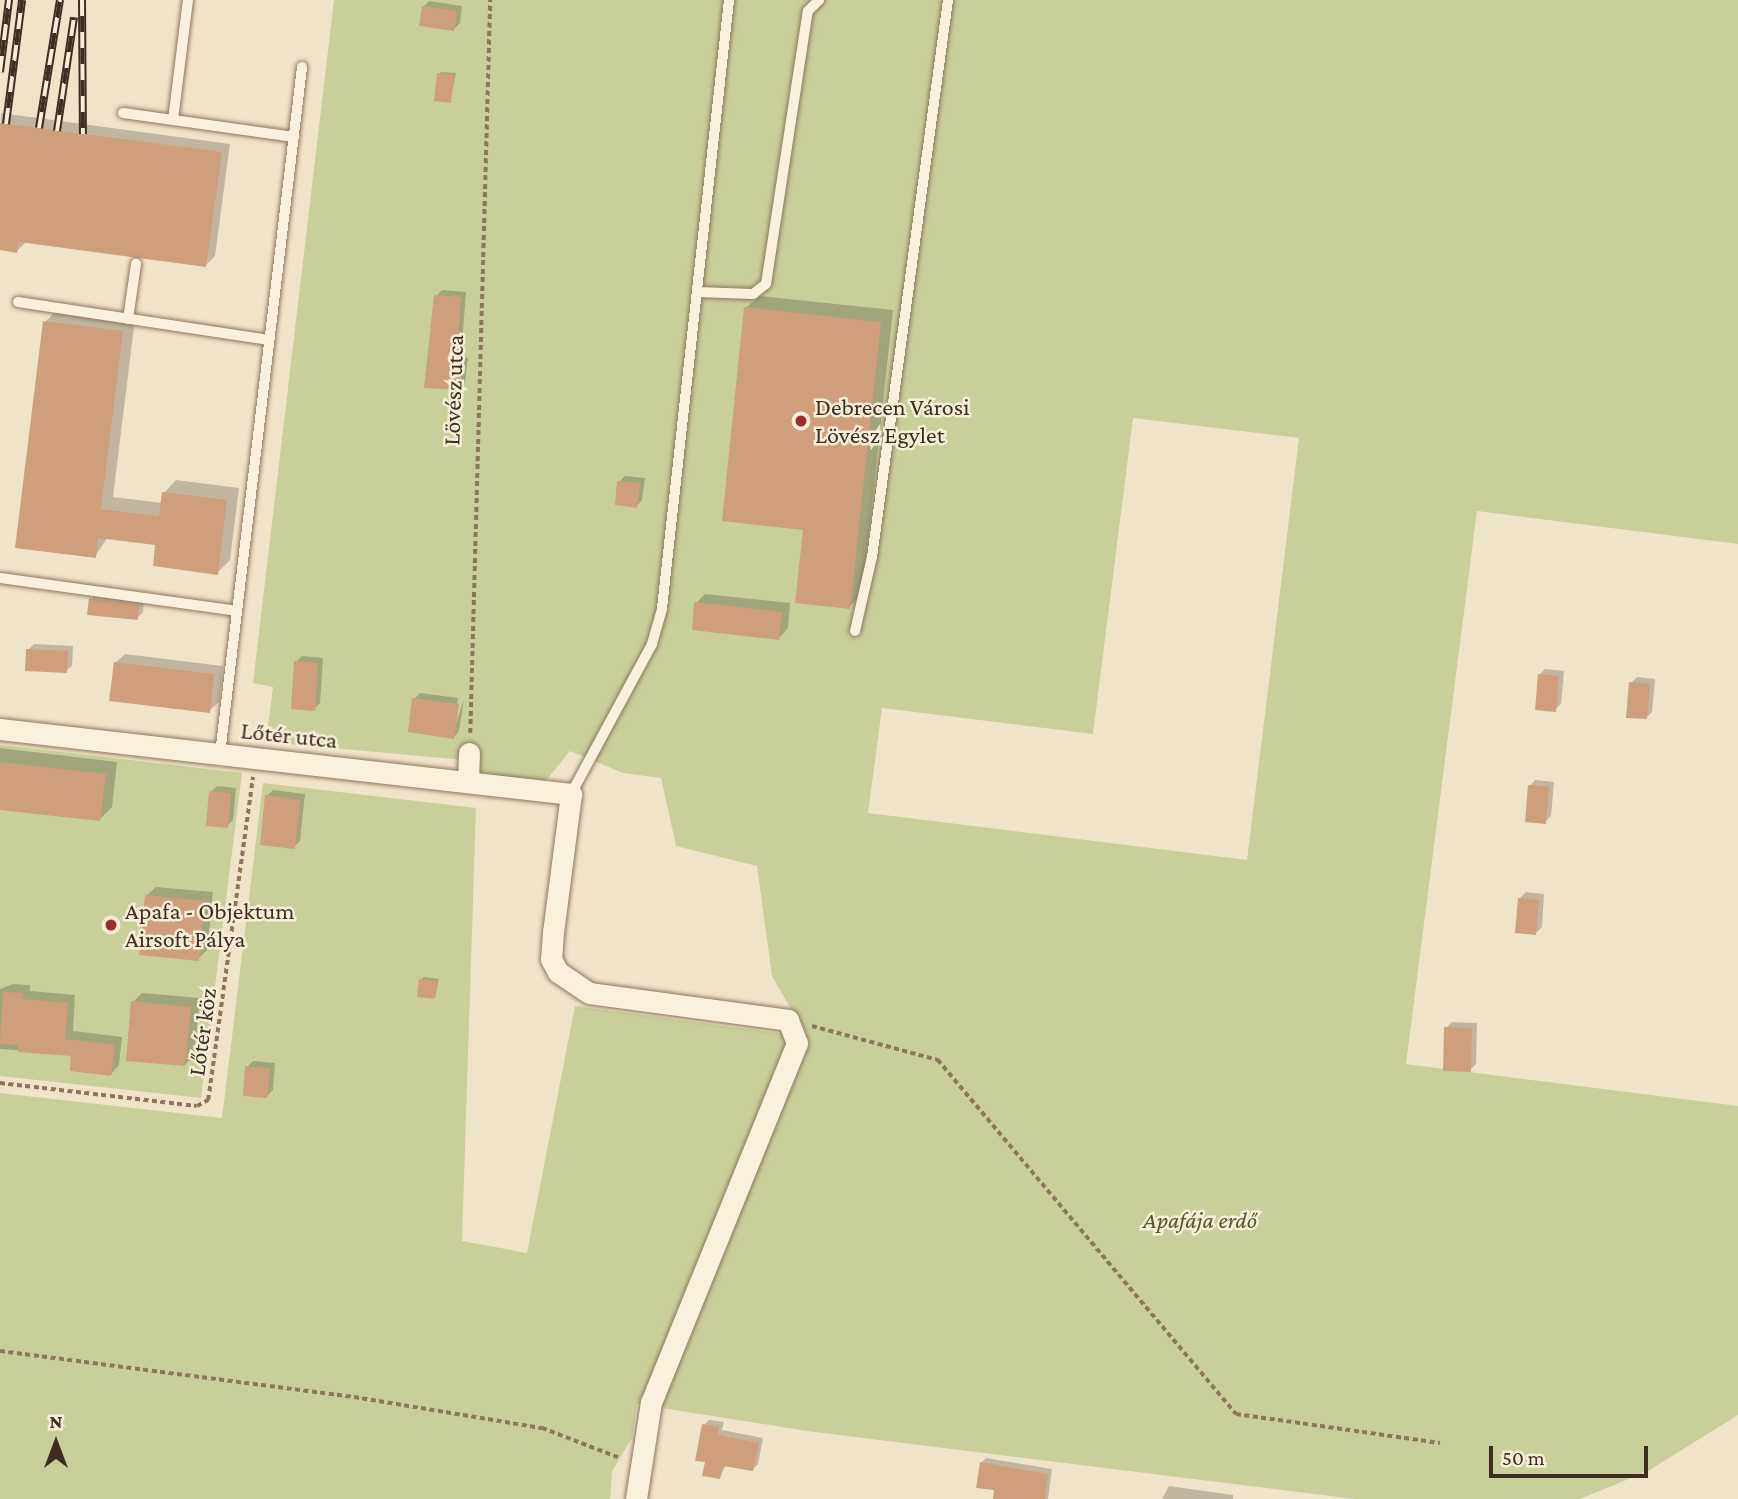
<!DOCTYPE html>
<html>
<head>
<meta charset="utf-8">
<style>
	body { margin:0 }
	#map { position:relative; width:1738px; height:1499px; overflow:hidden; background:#f0e4c8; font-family:"Crimson Pro",serif }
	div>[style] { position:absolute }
	.green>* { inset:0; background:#c9cf9b }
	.shadow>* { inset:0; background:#0003 }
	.building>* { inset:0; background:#cf9f7d }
	.path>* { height:3.5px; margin-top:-1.75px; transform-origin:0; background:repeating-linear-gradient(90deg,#8d765c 0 5px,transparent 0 8.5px) }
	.roads { filter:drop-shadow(0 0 2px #8d765c) drop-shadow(0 0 2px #8d765c) }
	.lane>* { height:10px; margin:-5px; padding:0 5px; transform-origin:5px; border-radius:5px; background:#faf1dc }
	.street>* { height:21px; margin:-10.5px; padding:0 10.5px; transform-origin:10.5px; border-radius:10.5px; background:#faf1dc }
	.rail>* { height:8px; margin-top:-4px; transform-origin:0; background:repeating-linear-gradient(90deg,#f7eed8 0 16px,#3d2e20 0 32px); box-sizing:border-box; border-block:2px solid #3d2e20 }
	.dots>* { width:19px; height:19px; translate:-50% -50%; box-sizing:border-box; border:4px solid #f7eed8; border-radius:50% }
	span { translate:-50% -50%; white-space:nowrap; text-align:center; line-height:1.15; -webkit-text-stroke:5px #f7eed8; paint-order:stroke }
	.street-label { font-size:24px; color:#3d2e20 }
	.poi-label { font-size:24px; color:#3d2e20 }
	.left { translate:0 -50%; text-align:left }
	.park-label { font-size:24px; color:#4d5a26; font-style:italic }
	.north { position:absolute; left:21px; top:1408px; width:70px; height:70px; -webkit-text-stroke:5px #f7eed8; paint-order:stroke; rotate:0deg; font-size:19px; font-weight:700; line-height:28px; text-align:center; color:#3d2e20 }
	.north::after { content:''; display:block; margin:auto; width:24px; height:32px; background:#3d2e20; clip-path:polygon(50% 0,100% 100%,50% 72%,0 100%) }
	.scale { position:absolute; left:1489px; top:1446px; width:159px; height:32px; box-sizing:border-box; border:4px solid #3d2e20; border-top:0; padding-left:9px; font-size:21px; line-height:24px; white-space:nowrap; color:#3d2e20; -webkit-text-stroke:5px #f7eed8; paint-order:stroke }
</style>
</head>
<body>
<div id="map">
	<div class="green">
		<i style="clip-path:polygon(evenodd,334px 0,1738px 0,1738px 544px,1477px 511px,1406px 1064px,1738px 1106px,1738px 1415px,1648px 1471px,1580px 1499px,1354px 1499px,807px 1431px,637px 1404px,632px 1438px,612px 1471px,610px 1499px,0 1499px,0 1093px,222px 1118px,263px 783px,476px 808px,462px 1241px,527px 1253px,575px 1006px,807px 1037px,772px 976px,757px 866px,676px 846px,661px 778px,623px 773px,570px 751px,544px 783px,476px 776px,475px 761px,266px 742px,273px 687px,253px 683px,334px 0,1133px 418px,1299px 438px,1247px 860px,868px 813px,882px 708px,1093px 734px,1133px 418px)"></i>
		<i style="clip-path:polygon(0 745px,242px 773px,201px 1098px,0 1076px)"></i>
	</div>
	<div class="shadow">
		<i style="clip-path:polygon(429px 1px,462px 6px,460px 23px,454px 29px,423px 7px)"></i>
		<i style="clip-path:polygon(441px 72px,456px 73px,450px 101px,439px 74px)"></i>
		<i style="clip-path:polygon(1px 113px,230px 144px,215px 256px,206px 265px,26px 242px,17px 251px,0 249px)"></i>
		<i style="clip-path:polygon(442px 290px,466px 292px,461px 357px,468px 358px,465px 382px,459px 388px,436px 296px)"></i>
		<i style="clip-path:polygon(759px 296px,893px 310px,862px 595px,849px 607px,805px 528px,746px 308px)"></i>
		<i style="clip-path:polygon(58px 309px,135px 319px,113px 497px,162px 503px,164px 493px,176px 480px,239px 488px,230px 560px,217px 573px,157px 543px,108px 537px,95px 556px,45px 322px)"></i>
		<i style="clip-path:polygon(625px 476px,645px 478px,642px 500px,637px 506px,619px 482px)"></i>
		<i style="clip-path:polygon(97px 593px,144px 600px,143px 612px,137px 618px,91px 599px)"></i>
		<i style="clip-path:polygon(705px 594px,790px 603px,788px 628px,779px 638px,696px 603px)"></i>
		<i style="clip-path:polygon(34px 644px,73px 646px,72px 666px,66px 671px,28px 650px)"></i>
		<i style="clip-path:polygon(125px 654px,223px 666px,219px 702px,209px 711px,115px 663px)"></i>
		<i style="clip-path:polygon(302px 656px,323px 658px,320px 703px,314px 709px,296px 662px)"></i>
		<i style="clip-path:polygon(1545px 669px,1564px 671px,1561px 704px,1555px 710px,1539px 675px)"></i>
		<i style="clip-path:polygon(1637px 677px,1655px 679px,1652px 712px,1646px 718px,1631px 683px)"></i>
		<i style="clip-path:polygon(420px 693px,458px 698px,453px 733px,464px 699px,459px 731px,454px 737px,414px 699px)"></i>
		<i style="clip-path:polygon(0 748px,117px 762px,112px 807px,100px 819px,0 808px)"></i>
		<i style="clip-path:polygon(1535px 780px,1554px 782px,1551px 816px,1545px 822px,1530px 786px)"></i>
		<i style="clip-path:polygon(217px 786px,236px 788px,233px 820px,227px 826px,211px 792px)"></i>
		<i style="clip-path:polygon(273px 790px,305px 794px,300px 841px,294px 847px,267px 796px)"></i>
		<i style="clip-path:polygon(156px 887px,213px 892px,207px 950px,198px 959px,146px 896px)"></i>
		<i style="clip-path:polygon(1526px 892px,1544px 894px,1542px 927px,1536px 933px,1520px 898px)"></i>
		<i style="clip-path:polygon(423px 977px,439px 979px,435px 997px,421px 980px)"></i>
		<i style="clip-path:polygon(13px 984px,30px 985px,30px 991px,75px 995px,73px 1031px,122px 1037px,119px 1065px,111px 1074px,73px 1054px,0 1049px,0 989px)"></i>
		<i style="clip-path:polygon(142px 993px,200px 998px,194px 1055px,185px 1065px,133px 1002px)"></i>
		<i style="clip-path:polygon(1452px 1022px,1477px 1023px,1476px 1064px,1470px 1070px,1446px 1028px)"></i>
		<i style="clip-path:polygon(253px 1061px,275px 1063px,273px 1090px,267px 1096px,247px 1067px)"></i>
		<i style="clip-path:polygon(709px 1420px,724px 1422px,722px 1430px,763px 1438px,758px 1464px,753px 1469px,726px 1465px,720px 1477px,707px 1461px,704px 1425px)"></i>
		<i style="clip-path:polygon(986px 1458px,1052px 1469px,1048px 1499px,995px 1499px,996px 1489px,981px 1463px)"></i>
		<i style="clip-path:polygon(1169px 1486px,1233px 1495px,1233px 1499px,1162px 1499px)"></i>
	</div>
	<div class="building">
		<i style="clip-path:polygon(422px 6px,457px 11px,454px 31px,419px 26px)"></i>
		<i style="clip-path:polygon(437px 73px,454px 75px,451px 103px,434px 101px)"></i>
		<i style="clip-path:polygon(0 123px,222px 152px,206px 267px,19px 242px,17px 253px,0 250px)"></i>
		<i style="clip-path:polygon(434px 295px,461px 297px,456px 363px,463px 363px,460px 390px,424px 388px)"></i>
		<i style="clip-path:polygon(744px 307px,881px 322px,850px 609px,795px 603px,803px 530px,722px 521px)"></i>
		<i style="clip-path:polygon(43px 321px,123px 331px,101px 509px,159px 516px,162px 492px,227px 500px,218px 575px,153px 566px,155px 545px,98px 538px,96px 558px,15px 548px)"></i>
		<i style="clip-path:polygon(617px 481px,640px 483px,637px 508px,615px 505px)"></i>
		<i style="clip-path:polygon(89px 598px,139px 605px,138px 620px,87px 615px)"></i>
		<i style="clip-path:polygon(694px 602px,782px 612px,779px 640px,692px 630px)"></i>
		<i style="clip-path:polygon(26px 649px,68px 651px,67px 673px,25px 671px)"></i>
		<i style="clip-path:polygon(294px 661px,318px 663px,315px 711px,291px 709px)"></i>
		<i style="clip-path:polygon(114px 662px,214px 674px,210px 713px,109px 701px)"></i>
		<i style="clip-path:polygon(1538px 674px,1559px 676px,1556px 712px,1535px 710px)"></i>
		<i style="clip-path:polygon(1629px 682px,1650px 684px,1647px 719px,1626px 718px)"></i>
		<i style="clip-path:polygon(412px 698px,459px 704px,454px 739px,408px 732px)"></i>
		<i style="clip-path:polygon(0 762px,106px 774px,100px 821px,0 810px)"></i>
		<i style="clip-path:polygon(1528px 785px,1549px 787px,1546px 824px,1525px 822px)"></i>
		<i style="clip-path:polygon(209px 791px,231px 793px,228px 828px,206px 826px)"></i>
		<i style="clip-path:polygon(265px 795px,300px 800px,295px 849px,260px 845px)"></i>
		<i style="clip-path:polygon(145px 895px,205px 901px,199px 961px,139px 955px)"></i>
		<i style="clip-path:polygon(1518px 898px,1539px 900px,1536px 935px,1515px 933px)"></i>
		<i style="clip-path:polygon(419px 979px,438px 981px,435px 999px,417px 997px)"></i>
		<i style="clip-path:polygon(3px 992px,23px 993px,22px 999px,68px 1003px,65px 1039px,115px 1045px,111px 1076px,70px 1071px,71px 1056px,18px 1052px,18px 1045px,0 1044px)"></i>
		<i style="clip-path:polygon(131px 1001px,191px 1007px,185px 1066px,126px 1061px)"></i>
		<i style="clip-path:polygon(1444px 1027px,1472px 1028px,1471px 1072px,1443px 1071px)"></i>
		<i style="clip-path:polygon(245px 1066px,270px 1068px,267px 1098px,243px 1096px)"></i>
		<i style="clip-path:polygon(702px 1424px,719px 1427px,718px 1435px,759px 1443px,753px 1471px,723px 1466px,720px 1479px,702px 1476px,705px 1462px,695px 1461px)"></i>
		<i style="clip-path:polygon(980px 1462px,1048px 1474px,1045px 1499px,993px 1499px,994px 1490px,976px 1488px)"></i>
	</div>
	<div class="path">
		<i style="left:470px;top:733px;width:733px;rotate:-88.44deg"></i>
		<i style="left:812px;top:1026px;width:131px;rotate:15.1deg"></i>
		<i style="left:938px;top:1060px;width:463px;rotate:49.9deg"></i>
		<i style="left:1236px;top:1414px;width:206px;rotate:8.1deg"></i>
		<i style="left:0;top:1083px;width:198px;rotate:6.7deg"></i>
		<i style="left:197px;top:1106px;width:13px;rotate:-29deg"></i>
		<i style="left:208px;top:1100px;width:326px;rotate:-82.1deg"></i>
		<i style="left:0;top:1351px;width:357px;rotate:7.4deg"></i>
		<i style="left:354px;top:1397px;width:191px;rotate:9.4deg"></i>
		<i style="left:542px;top:1428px;width:84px;rotate:21deg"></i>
	</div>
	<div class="roads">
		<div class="lane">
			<i style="left:123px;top:113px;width:173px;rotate:8deg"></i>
			<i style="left:173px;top:120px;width:121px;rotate:-82.9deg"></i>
			<i style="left:697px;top:292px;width:56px;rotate:2deg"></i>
			<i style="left:753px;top:294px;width:16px;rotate:-38deg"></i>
			<i style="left:766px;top:284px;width:276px;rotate:-81.3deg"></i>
			<i style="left:808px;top:11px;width:16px;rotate:-45deg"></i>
			<i style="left:18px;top:302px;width:254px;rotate:8.6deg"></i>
			<i style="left:128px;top:319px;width:56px;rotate:-81.7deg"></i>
			<i style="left:0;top:578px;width:239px;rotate:7.9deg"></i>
			<i style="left:855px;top:631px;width:76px;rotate:-77.1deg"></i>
			<i style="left:872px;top:557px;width:562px;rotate:-82.23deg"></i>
			<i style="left:220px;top:754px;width:692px;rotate:-83.19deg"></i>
			<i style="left:571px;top:794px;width:170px;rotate:-61.6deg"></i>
			<i style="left:652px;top:644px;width:37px;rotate:-74deg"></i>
			<i style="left:662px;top:608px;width:612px;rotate:-83.71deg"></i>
		</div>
		<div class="street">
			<i style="left:0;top:729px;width:575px;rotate:6.49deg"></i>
			<i style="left:571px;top:794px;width:139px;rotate:97.4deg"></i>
			<i style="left:553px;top:932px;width:27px;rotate:94deg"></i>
			<i style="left:551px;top:959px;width:15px;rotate:62deg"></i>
			<i style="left:558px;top:972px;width:37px;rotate:34deg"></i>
			<i style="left:589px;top:993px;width:201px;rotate:7.7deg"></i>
			<i style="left:788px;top:1020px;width:25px;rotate:69deg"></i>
			<i style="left:797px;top:1043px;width:388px;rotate:112.1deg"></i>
			<i style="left:651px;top:1402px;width:98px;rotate:98.8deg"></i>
			<i style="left:468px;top:781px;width:28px;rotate:-88deg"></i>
		</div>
	</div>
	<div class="rail">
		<i style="left:82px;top:0;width:134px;rotate:89.6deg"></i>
		<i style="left:0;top:72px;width:73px;rotate:-82.9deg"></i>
		<i style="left:6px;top:124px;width:125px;rotate:-82.6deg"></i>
		<i style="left:39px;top:128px;width:130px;rotate:-80.7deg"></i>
		<i style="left:57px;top:131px;width:115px;rotate:-81.5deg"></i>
	</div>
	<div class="dots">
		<i style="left:801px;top:421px;background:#9e2a2b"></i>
		<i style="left:111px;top:925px;background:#9e2a2b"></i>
	</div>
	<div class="street-label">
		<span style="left:453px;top:390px;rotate:-88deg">Lövész utca</span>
		<span style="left:289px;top:735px;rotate:6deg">Lőtér utca</span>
		<span style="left:202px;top:1032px;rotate:-82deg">Lőtér köz</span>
	</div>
	<div class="poi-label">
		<span class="left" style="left:815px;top:421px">Debrecen Városi<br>Lövész Egylet</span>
		<span class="left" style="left:125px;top:925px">Apafa - Objektum<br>Airsoft Pálya</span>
	</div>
	<div class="park-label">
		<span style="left:1200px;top:1220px">Apafája erdő</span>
	</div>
	<div class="north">N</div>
	<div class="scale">50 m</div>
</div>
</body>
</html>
